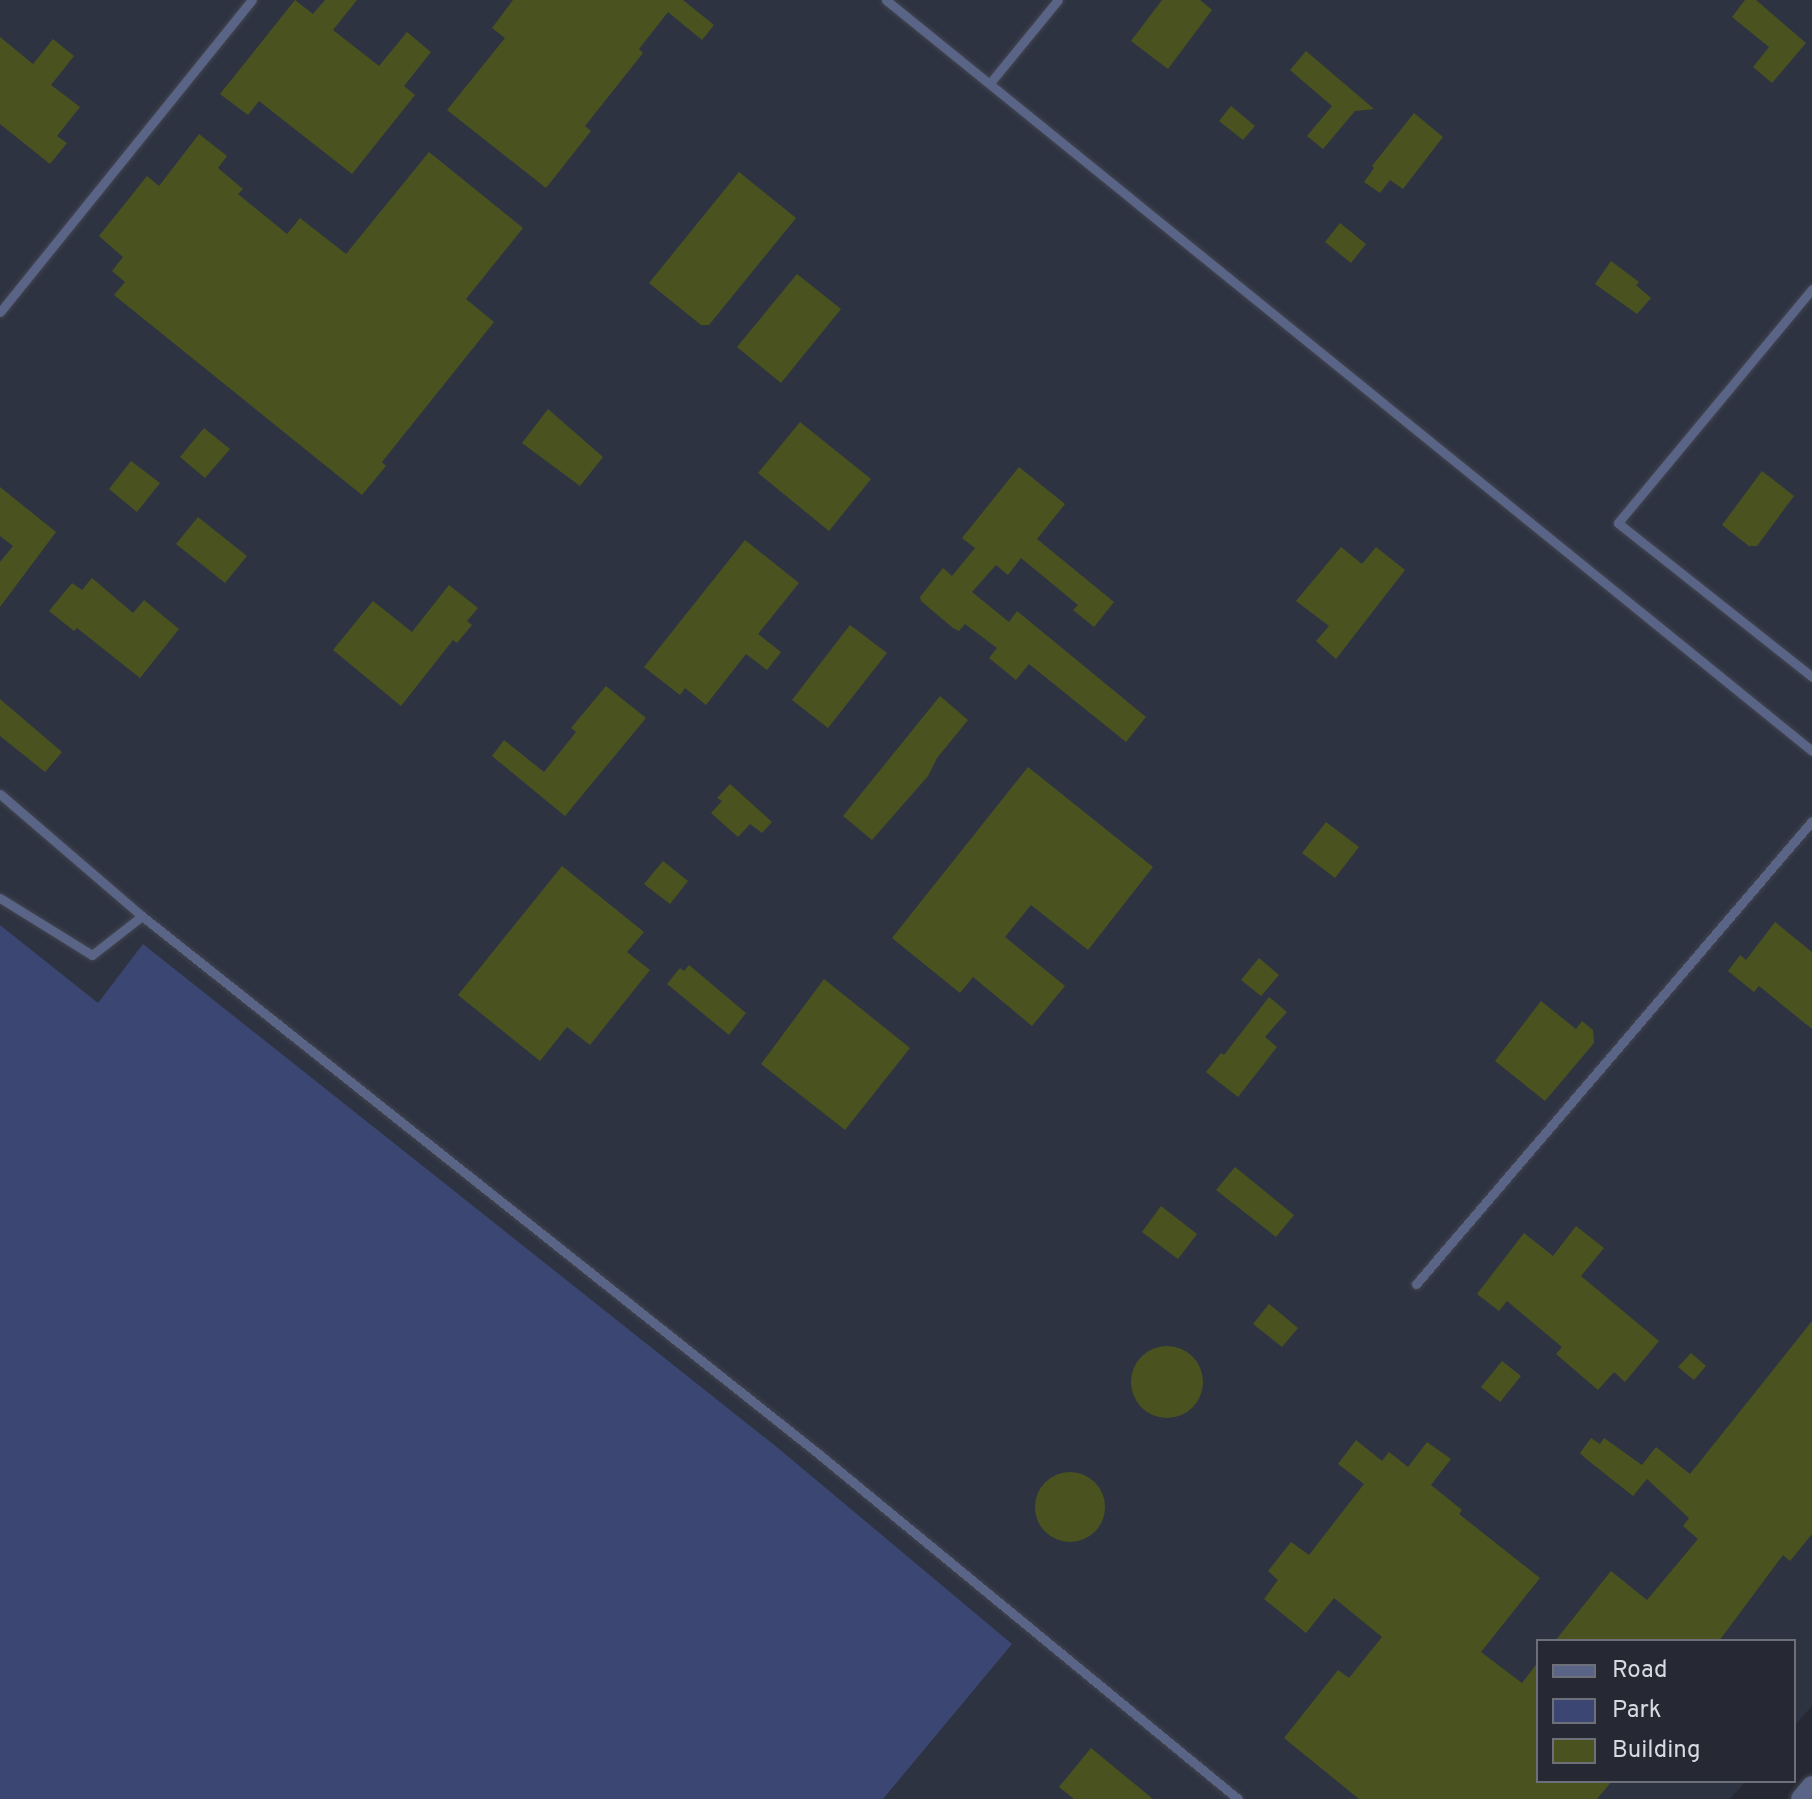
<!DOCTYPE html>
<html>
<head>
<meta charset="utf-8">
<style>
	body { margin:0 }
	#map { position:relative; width:1812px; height:1799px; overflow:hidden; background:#262933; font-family:Overpass,sans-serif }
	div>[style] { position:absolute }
	.built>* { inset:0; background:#2e3342 }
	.green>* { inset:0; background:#3b4672 }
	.building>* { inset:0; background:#4a531f }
	.round { border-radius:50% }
	.roads { filter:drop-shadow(0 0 2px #42454f) drop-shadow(0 0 2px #42454f) }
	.service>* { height:9px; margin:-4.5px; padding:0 4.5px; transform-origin:4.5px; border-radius:4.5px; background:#596486 }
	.tertiary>* { height:20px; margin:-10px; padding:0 10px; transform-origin:10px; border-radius:10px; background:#596486 }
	span { translate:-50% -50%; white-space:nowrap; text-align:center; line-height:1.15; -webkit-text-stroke:6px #262933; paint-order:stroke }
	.legend { position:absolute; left:1536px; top:1639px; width:260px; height:144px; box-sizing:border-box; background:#262933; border:2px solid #6d7079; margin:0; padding:10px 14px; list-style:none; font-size:24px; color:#d8dae1 }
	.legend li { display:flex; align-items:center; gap:16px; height:40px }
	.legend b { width:40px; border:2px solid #6d7079 }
</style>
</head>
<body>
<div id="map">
	<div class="built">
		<i style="clip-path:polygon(0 0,1812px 0,1812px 1706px,1794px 1726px,1794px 1641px,1538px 1641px,1538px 1781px,1746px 1781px,1730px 1799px,0 1799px)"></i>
	</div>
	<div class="green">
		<i style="clip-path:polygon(0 925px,98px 1003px,143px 944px,778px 1448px,1012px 1644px,883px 1799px,0 1799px)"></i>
	</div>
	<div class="building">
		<i style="clip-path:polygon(295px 0,313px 14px,325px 0,357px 0,333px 30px,379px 66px,407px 32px,431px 52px,404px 86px,415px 95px,352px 174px,259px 101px,248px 115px,220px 94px)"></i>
		<i style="clip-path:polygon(513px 0,683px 0,714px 25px,702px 40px,668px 12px,639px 49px,643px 53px,585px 126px,591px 131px,546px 188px,447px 110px,505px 38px,492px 28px)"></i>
		<i style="clip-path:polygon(1162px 0,1200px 0,1212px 10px,1168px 69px,1131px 41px)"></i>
		<i style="clip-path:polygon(1745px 0,1756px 0,1806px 43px,1772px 83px,1753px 67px,1769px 47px,1732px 17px)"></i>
		<i style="clip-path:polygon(0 37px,33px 64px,53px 39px,74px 56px,51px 85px,80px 107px,57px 136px,67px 143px,50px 164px,0 124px)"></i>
		<i style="clip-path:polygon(1306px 51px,1374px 109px,1355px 111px,1323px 149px,1307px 136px,1332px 106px,1290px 70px)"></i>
		<i style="clip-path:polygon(1231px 106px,1255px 126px,1243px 140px,1219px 121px)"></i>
		<i style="clip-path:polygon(1414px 113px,1443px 137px,1403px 189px,1390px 180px,1380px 193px,1364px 182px,1374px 168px,1372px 166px)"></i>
		<i style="clip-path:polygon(199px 134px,227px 156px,218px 168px,243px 189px,238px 194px,287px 234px,300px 218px,346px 254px,429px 152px,523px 228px,466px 299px,494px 322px,382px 462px,386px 466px,362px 495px,114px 295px,125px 282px,112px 271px,123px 257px,99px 236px,147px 176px,159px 186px)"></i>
		<i style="clip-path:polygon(739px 172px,796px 218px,709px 325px,701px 325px,649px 283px)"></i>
		<i style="clip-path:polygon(1340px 223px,1366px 244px,1351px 263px,1325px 242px)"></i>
		<i style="clip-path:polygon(1611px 261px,1639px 282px,1636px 285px,1651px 298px,1637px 314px,1595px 284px)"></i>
		<i style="clip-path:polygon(797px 274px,841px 309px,781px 383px,737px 347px)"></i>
		<i style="clip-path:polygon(548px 409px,603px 457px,580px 486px,522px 443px)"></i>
		<i style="clip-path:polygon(800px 422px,871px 479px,829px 531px,758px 473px)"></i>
		<i style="clip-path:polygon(204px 428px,230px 449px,205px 478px,180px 457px)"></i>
		<i style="clip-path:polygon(131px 461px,160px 483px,137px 512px,109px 489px)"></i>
		<i style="clip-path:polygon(1019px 467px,1065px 504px,1037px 539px,1114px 602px,1094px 627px,1073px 610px,1078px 605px,1021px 558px,1008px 575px,996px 565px,972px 592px,1009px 622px,1017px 611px,1146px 717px,1126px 742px,1029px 664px,1016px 680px,989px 658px,997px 648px,965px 624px,959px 631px,953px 628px,921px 601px,920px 597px,943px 568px,952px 576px,975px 548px,962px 538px)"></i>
		<i style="clip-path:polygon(1762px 471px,1794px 496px,1757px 546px,1749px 546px,1722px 525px)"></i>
		<i style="clip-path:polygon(0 487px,56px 532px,0 607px,0 562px,13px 546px,0 536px)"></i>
		<i style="clip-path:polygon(198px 517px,247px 556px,225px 583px,176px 544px)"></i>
		<i style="clip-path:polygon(745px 540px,799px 583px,758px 634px,781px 652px,767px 670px,746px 654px,706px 705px,685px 688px,680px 695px,644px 667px)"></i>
		<i style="clip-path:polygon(1341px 547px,1362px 564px,1376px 547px,1405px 570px,1336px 659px,1316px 641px,1329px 626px,1296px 601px)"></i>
		<i style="clip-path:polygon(92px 578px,133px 613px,144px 600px,179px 629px,140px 678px,77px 628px,74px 631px,49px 611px,72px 583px,82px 590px)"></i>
		<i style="clip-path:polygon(449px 585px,478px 608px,467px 621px,472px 625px,457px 643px,453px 640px,401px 706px,333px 650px,373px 601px,412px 632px)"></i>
		<i style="clip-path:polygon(850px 625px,887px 653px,828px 728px,792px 700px)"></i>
		<i style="clip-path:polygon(606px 686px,646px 718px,565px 816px,492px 756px,504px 740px,544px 772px,576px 732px,571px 728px)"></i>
		<i style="clip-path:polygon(940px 696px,968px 720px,937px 758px,928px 776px,872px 840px,843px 816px)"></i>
		<i style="clip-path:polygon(0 699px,62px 752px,45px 772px,0 736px)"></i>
		<i style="clip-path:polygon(1028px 767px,1153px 867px,1088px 950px,1031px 905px,1005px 937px,1065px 986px,1032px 1026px,973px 977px,960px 993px,892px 938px)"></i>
		<i style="clip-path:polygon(730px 784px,772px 822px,762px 833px,750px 824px,738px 837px,711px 813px,722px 801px,717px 798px)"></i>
		<i style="clip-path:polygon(1326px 822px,1359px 847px,1335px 878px,1302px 853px)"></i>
		<i style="clip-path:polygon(663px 861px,688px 881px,670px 904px,644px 884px)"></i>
		<i style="clip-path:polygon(562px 866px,644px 932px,627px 952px,650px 970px,590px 1045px,567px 1027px,540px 1061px,458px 995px)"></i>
		<i style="clip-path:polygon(1775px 922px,1812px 952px,1812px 1029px,1759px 986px,1754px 992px,1728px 971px,1740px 955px,1746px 960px)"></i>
		<i style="clip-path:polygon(1259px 958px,1279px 975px,1261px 996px,1241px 980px)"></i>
		<i style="clip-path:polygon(689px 965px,746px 1013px,729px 1035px,667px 984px,680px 968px,684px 971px)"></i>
		<i style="clip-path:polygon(824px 979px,910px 1048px,845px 1130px,761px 1064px)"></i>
		<i style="clip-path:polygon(1269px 997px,1287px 1012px,1265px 1037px,1277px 1047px,1238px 1097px,1206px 1072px,1221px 1053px,1224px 1055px)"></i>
		<i style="clip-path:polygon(1541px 1001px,1576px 1029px,1582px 1021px,1593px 1030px,1594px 1043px,1545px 1101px,1495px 1061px)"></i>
		<i style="clip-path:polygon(1235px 1167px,1294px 1215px,1276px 1237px,1216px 1190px)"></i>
		<i style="clip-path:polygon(1161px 1206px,1197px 1234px,1178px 1259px,1142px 1232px)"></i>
		<i style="clip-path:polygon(1576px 1226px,1604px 1248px,1581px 1276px,1659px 1341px,1625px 1382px,1614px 1372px,1598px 1390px,1556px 1354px,1562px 1347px,1507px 1301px,1499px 1311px,1477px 1294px,1524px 1233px,1553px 1256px)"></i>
		<i style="clip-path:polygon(1269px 1304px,1298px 1328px,1282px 1347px,1253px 1324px)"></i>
		<i style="clip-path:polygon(1812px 1321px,1812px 1534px,1790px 1561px,1783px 1555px,1719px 1641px,1555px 1641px,1611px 1571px,1647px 1600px,1698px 1539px,1683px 1526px,1689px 1518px,1647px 1479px,1633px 1496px,1585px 1458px,1580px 1453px,1591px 1438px,1600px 1444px,1604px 1438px,1642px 1465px,1656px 1447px,1690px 1474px)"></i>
		<i class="round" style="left:1131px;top:1346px;width:72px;height:72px"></i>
		<i style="clip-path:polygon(1691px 1353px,1706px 1366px,1694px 1380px,1678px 1367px)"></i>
		<i style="clip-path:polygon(1502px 1361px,1521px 1376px,1500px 1402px,1481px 1387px)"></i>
		<i style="clip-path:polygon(1356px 1440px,1382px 1461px,1389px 1452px,1408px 1467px,1427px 1442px,1451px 1459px,1431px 1485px,1462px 1510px,1459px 1514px,1540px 1578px,1481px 1652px,1522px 1683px,1538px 1662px,1538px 1781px,1612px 1781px,1597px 1799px,1359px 1799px,1284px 1738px,1338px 1670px,1349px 1678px,1382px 1637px,1334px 1598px,1306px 1633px,1264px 1599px,1278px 1580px,1268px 1571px,1291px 1542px,1309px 1555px,1364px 1484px,1338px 1464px)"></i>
		<i class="round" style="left:1035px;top:1472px;width:70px;height:70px"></i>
		<i style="clip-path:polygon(1091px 1748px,1153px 1799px,1074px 1799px,1059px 1787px)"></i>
	</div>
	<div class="roads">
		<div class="service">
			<i style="left:886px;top:0;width:1192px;rotate:39.04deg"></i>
			<i style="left:990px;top:83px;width:107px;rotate:-50.7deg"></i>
			<i style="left:1812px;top:289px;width:304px;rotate:129.7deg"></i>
			<i style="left:1618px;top:523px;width:248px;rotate:38.4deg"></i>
			<i style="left:0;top:312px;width:401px;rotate:-51.1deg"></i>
			<i style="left:0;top:794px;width:187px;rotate:40.7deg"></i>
			<i style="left:142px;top:916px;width:866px;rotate:38.48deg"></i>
			<i style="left:820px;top:1455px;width:541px;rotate:39.45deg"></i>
			<i style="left:0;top:898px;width:108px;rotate:31.8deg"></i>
			<i style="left:92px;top:955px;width:63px;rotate:-38deg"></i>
			<i style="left:1416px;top:1284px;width:609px;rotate:-49.46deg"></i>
		</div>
		<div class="tertiary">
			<i style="left:1801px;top:1799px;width:17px;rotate:-50deg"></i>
		</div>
	</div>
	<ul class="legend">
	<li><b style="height:10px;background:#596486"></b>Road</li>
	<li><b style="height:22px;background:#3b4672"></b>Park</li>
	<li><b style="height:22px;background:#4a531f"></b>Building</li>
	</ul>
</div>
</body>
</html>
